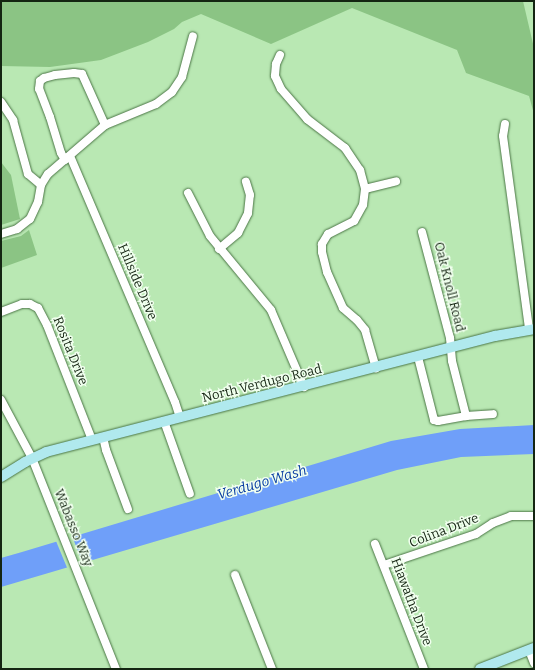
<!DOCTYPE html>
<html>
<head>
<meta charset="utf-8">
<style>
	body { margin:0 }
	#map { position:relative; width:535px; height:670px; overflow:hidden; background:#b9e8b3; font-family:Bitter,serif }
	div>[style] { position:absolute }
	.green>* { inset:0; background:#8bc484 }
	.water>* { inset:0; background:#6f9ff9 }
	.pier>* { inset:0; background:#b9e8b3 }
	.roads { filter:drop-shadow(0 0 1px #4a7545) drop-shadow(0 0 1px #4a7545) }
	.minor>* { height:8px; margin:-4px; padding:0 4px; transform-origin:4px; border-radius:4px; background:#fff }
	.major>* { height:10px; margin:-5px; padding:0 5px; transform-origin:5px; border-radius:5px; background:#b0e9ee }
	span { translate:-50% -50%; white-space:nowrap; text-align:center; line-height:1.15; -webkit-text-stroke:3px #f1ffef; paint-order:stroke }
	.street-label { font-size:13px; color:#142512 }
	.water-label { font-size:14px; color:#083da2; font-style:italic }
	.frame { position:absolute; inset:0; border:2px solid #142512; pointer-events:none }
</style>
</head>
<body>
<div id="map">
	<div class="green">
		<i style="clip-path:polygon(1px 1px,523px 1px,534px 48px,534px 114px,529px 96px,466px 73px,457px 50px,352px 8px,271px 44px,201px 14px,182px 22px,174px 29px,148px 42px,101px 60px,50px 67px,1px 66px)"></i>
		<i style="clip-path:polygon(1px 162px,11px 175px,20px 219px,1px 225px)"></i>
		<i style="clip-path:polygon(29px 230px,37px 255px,1px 268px,1px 241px,21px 236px)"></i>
	</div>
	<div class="water">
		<i style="clip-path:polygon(534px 425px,534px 454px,461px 457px,397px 470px,1px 587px,1px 558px,22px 552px,391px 441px,460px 429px)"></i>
	</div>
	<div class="pier">
		<i style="clip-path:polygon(72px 536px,84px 566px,68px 570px,56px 541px)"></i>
	</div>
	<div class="roads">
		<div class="minor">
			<i style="left:280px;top:55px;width:10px;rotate:114deg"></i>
			<i style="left:276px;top:64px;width:12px;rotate:95deg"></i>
			<i style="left:275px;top:76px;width:14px;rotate:65deg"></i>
			<i style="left:281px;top:89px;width:40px;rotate:49deg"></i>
			<i style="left:307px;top:119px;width:48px;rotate:37.3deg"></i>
			<i style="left:345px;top:148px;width:27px;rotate:56deg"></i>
			<i style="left:360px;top:170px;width:20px;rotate:75deg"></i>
			<i style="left:365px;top:189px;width:16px;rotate:97deg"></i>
			<i style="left:363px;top:205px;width:18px;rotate:119deg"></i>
			<i style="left:354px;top:221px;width:29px;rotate:153deg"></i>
			<i style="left:328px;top:234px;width:12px;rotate:121deg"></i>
			<i style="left:322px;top:244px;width:8px;rotate:90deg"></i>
			<i style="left:322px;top:252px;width:21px;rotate:76deg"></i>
			<i style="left:327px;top:272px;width:39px;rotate:66deg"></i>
			<i style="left:343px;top:308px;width:18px;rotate:41deg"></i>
			<i style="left:357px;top:320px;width:13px;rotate:51deg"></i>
			<i style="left:365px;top:330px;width:40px;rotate:74deg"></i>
			<i style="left:1px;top:102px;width:22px;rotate:56deg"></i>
			<i style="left:13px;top:120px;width:56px;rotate:74.5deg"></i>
			<i style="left:28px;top:174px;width:17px;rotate:40deg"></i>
			<i style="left:505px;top:124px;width:12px;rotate:99deg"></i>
			<i style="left:503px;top:136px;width:195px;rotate:82.3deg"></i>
			<i style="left:70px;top:156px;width:267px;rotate:66.9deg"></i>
			<i style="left:175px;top:402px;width:16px;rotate:72deg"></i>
			<i style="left:65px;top:160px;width:8px;rotate:-120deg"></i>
			<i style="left:61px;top:153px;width:38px;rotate:-107deg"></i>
			<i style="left:50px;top:117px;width:30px;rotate:-111deg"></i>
			<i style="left:39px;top:89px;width:8px;rotate:-83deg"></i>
			<i style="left:40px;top:81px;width:5px;rotate:-37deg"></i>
			<i style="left:44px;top:78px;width:11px;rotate:-15deg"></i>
			<i style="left:55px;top:75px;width:19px;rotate:-6deg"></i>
			<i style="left:74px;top:73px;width:8px;rotate:7deg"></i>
			<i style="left:82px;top:74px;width:56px;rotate:65.7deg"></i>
			<i style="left:365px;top:189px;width:32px;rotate:-14deg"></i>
			<i style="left:188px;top:193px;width:48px;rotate:62.9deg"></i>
			<i style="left:210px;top:236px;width:96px;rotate:50.5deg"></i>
			<i style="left:271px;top:310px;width:84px;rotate:66.8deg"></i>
			<i style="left:422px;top:232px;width:110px;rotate:75.2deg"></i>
			<i style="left:450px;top:338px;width:23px;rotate:85deg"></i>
			<i style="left:452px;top:361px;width:57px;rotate:75.7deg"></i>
			<i style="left:466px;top:416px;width:27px;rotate:-4deg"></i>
			<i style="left:1px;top:234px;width:17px;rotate:-17deg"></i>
			<i style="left:17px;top:229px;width:16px;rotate:-38deg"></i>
			<i style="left:30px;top:219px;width:19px;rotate:-65deg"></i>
			<i style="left:38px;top:202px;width:17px;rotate:-80deg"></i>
			<i style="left:41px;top:185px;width:13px;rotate:-58deg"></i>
			<i style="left:48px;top:174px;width:75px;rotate:-40.7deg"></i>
			<i style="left:105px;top:125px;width:55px;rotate:-22.4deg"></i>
			<i style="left:156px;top:104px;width:20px;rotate:-37deg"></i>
			<i style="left:172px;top:92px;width:18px;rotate:-56deg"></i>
			<i style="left:182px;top:77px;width:42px;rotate:-75deg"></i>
			<i style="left:219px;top:249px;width:25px;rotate:-40deg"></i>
			<i style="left:238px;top:233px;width:22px;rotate:-63deg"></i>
			<i style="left:248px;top:213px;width:18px;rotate:-84deg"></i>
			<i style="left:250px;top:195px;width:14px;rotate:-107deg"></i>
			<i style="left:1px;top:312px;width:22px;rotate:-21deg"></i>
			<i style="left:22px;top:304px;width:8px"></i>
			<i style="left:30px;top:304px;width:9px;rotate:27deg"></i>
			<i style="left:38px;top:308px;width:19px;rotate:62deg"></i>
			<i style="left:47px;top:325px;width:123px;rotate:68.6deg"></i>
			<i style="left:418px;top:357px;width:65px;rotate:75.7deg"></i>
			<i style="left:434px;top:420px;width:4px;rotate:14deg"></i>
			<i style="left:438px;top:421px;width:28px;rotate:-10deg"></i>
			<i style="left:1px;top:400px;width:66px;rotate:61.9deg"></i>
			<i style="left:32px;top:458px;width:227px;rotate:68.3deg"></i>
			<i style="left:164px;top:421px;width:77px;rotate:70.4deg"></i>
			<i style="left:103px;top:437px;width:13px;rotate:77deg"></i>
			<i style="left:106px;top:450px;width:63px;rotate:69.6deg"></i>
			<i style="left:375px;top:544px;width:134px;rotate:68.6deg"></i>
			<i style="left:384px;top:565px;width:97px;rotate:-18.6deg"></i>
			<i style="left:476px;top:534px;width:20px;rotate:-33deg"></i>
			<i style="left:493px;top:523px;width:19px;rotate:-21deg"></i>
			<i style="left:511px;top:516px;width:23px"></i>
			<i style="left:235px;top:575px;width:101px;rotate:68.5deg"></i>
			<i style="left:529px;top:650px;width:14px;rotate:69deg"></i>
		</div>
		<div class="major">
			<i style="left:1px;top:477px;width:28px;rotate:-32deg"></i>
			<i style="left:25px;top:462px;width:23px;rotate:-25deg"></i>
			<i style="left:46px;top:452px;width:464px;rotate:-14.5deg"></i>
			<i style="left:495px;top:336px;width:40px;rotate:-10deg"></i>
			<i style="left:480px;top:669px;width:58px;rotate:-21.3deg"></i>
		</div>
	</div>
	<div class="street-label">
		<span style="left:137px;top:282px;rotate:67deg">Hillside Drive</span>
		<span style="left:449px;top:287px;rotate:76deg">Oak Knoll Road</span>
		<span style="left:70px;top:351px;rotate:68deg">Rosita Drive</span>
		<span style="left:262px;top:384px;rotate:-14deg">North Verdugo Road</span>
		<span style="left:73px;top:528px;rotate:68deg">Wabasso Way</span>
		<span style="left:444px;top:531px;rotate:-21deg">Colina Drive</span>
		<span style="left:411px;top:602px;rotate:69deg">Hiawatha Drive</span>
	</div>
	<div class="water-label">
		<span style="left:262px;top:483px;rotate:-16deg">Verdugo Wash</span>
	</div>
	<div class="frame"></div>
</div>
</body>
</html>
